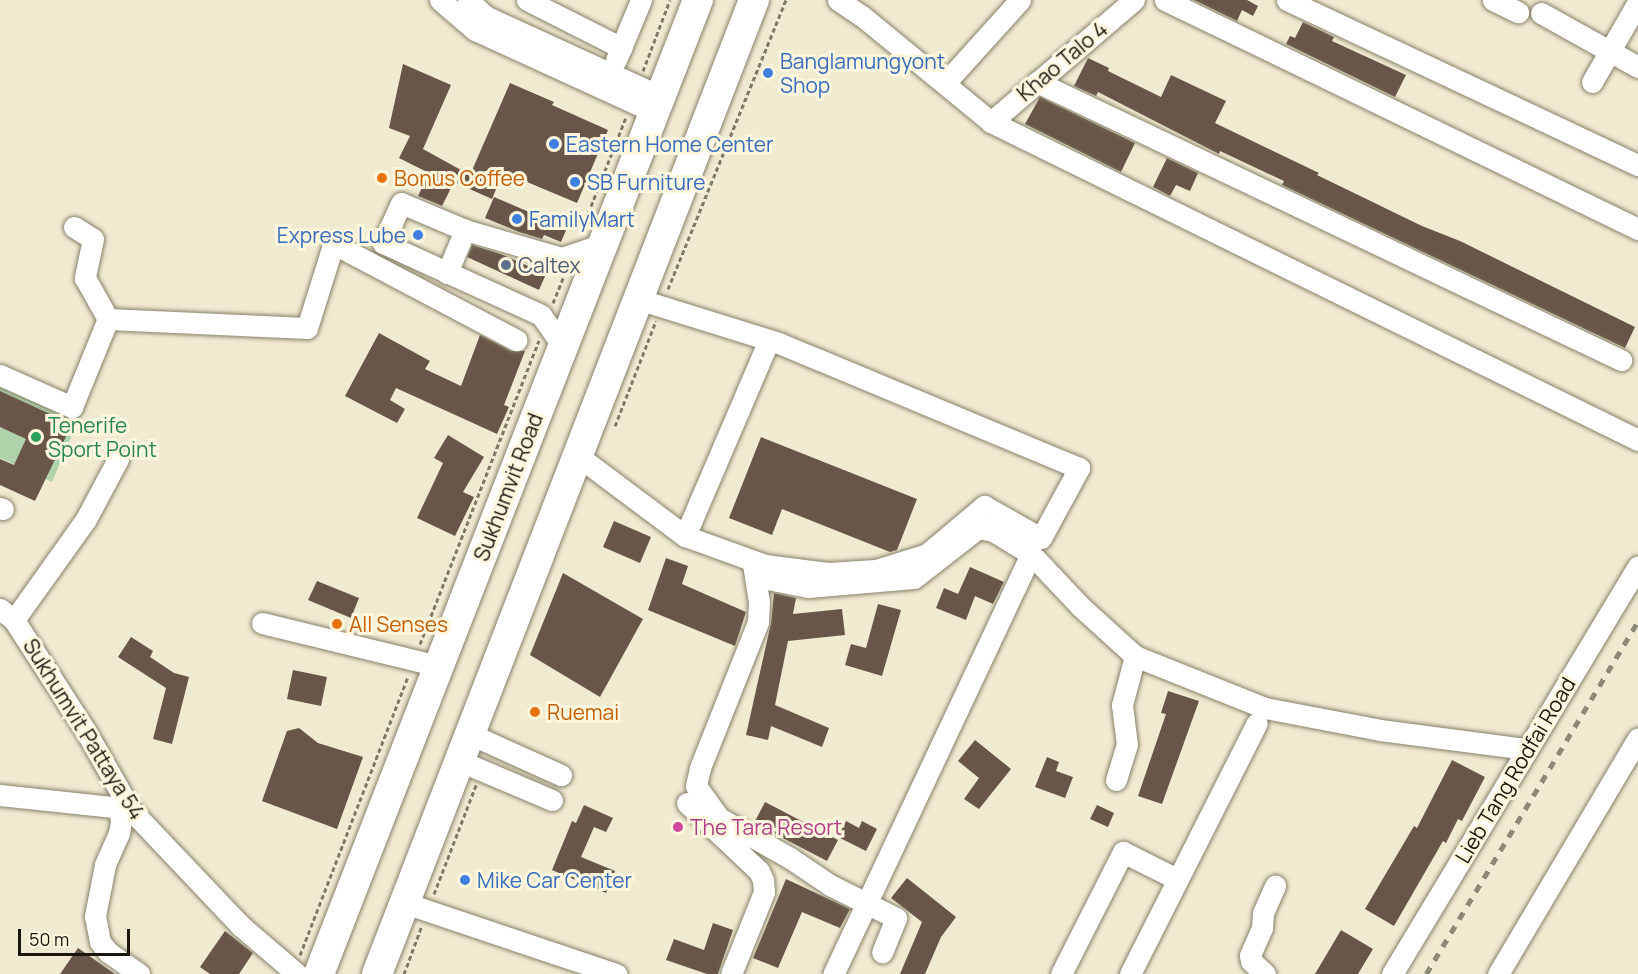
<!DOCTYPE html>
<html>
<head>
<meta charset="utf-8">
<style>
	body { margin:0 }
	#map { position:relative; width:1638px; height:974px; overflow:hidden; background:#f0ead1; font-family:Manrope,sans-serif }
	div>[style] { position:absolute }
	.green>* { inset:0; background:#b0d2aa }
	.building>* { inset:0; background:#6a5649 }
	.path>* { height:3px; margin-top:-1.5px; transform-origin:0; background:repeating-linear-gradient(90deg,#7e7a69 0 4.5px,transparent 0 7.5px) }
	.roads { filter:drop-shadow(0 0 2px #86816a) drop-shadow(0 0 2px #86816a) }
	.minor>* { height:21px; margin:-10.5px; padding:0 10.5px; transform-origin:10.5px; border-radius:10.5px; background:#fff }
	.highway>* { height:30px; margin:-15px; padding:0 15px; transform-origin:15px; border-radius:15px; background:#fff }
	.rail>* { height:4.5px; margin-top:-2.25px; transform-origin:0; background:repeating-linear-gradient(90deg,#8d8977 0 8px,transparent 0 16px) }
	.dots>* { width:16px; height:16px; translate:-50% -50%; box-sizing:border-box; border:3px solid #fef7de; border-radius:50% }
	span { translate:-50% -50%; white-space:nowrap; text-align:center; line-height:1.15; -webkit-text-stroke:6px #fef7de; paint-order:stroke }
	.shop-label { font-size:21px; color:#366cbe }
	.left { translate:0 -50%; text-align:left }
	.right { translate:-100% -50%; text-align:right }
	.street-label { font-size:21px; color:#18160d }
	.food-label { font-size:21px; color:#c56008 }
	.service-label { font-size:21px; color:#4e5e75 }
	.leisure-label { font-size:21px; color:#27864d }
	.hotel-label { font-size:21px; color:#b23c85 }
	.scale { position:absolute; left:18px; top:929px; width:112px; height:27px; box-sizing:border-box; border:3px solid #18160d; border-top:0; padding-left:8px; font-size:18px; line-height:21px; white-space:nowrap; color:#18160d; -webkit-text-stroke:4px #fef7de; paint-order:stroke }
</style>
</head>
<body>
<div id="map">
	<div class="green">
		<i style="clip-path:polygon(0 381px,80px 416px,52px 482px,0 458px)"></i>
	</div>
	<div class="building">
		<i style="clip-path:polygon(1194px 0,1247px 0,1258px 6px,1253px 16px,1242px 10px,1237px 21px)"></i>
		<i style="clip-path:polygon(1303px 22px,1334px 37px,1332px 41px,1406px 75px,1395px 97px,1286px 44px,1290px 36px,1295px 38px)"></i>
		<i style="clip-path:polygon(1088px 58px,1109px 68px,1108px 71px,1161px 97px,1171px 75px,1226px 101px,1215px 123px,1319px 173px,1317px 175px,1422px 226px,1460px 241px,1635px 327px,1625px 348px,1282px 185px,1284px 181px,1220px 151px,1219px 154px,1098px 92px,1096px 96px,1074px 86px)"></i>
		<i style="clip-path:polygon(403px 64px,451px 85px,423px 149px,470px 175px,510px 83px,554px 102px,552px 105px,608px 130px,577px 203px,503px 172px,492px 199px,454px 182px,442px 206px,418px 196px,429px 173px,399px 158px,410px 136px,389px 128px)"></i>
		<i style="clip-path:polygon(1040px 97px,1135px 143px,1121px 172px,1025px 124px)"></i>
		<i style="clip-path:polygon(1167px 158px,1198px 173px,1190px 191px,1176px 185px,1170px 196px,1153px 187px)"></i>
		<i style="clip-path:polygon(494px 197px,567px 228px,561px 242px,544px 235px,542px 239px,519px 232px,485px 218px)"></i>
		<i style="clip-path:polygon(472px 245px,501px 254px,546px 274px,539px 290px,467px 257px)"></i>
		<i style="clip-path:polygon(379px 333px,430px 361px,425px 369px,461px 386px,480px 335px,511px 351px,525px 351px,504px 405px,509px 407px,497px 434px,396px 388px,390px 400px,405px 409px,397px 423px,345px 396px)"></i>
		<i style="clip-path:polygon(0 391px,72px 424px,35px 501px,0 485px,0 459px,14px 465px,26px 439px,0 427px)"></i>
		<i style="clip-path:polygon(448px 435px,484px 457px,463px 492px,474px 497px,455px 536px,417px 518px,443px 463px,434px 458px)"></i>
		<i style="clip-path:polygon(761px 437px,917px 499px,897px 550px,890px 552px,782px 509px,772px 535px,729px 518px)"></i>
		<i style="clip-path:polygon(614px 521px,651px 537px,640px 563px,603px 547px)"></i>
		<i style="clip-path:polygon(666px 558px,688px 566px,682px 584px,746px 612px,735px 646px,648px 610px)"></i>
		<i style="clip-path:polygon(970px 567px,1004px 582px,993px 604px,975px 596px,966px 620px,936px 608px,944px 588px,958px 594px)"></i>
		<i style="clip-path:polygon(563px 573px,643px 619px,600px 697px,530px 655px)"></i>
		<i style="clip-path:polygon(317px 581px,359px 598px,351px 618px,308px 600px)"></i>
		<i style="clip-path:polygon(774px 593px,796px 598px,793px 614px,842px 609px,845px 635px,788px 641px,775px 705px,829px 728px,822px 747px,771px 726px,768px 740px,746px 735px,771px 623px)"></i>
		<i style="clip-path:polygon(878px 604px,901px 610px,882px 676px,845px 665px,851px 644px,866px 648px)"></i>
		<i style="clip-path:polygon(131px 637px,153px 651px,150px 657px,174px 673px,189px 677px,172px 744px,153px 739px,166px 688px,118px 657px)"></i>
		<i style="clip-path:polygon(293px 670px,327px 677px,321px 706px,287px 699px)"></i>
		<i style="clip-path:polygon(1168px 691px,1199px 701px,1162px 804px,1138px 796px,1166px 714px,1161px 713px)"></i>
		<i style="clip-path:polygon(299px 728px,318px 743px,363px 757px,337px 829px,262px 801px,287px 731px)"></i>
		<i style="clip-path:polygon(975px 740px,1011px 769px,979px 809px,964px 799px,979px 778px,958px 761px)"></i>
		<i style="clip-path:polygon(1047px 757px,1059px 762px,1056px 771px,1073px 777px,1065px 798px,1035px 787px)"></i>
		<i style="clip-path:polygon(1452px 760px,1485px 777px,1462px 821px,1458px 819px,1446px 843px,1443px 841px,1394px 926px,1365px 909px,1414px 826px,1417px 828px)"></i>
		<i style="clip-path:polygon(765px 802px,838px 840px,827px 861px,754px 823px)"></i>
		<i style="clip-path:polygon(584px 805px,613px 818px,606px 832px,594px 827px,581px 857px,615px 871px,606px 893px,552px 870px,572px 821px,576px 823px)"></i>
		<i style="clip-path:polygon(1097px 805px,1114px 813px,1108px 827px,1090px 819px)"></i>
		<i style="clip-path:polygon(846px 821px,859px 828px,862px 821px,877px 829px,866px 851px,838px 837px)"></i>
		<i style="clip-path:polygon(907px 878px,956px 917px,941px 937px,925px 974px,900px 974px,922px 922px,891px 898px)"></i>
		<i style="clip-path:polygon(786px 879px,850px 909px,840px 928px,802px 912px,778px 968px,753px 958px)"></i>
		<i style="clip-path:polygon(713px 923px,733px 930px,718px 974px,707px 974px,666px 960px,674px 939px,704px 950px)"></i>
		<i style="clip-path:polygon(1341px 930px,1373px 949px,1358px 974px,1315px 974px)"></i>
		<i style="clip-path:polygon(225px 931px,253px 953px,239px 974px,210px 974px,200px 967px)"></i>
		<i style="clip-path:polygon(78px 948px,115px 974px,60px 974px)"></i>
	</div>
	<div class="path">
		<i style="left:643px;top:71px;width:76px;rotate:-69.2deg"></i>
		<i style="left:580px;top:234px;width:126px;rotate:-68.5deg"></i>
		<i style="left:668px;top:289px;width:312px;rotate:-67.8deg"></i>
		<i style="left:553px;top:303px;width:32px;rotate:-68deg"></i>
		<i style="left:615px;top:426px;width:113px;rotate:-68.7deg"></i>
		<i style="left:420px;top:644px;width:326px;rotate:-68.6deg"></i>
		<i style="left:434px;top:894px;width:117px;rotate:-68.9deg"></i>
		<i style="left:300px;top:955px;width:299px;rotate:-68.8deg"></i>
		<i style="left:404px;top:974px;width:52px;rotate:-69.8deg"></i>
	</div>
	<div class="roads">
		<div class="minor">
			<i style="left:440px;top:0;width:46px;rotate:40.6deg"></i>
			<i style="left:475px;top:30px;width:197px;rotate:24.6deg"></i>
			<i style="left:468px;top:0;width:23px;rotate:43deg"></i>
			<i style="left:485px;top:16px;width:192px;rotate:24.6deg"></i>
			<i style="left:527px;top:0;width:106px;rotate:26.8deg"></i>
			<i style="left:838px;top:0;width:29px;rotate:34deg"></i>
			<i style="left:862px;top:16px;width:167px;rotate:39.4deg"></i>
			<i style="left:991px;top:122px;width:721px;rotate:26.17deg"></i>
			<i style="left:1165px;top:0;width:526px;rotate:25.83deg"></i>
			<i style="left:1287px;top:0;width:388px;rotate:25.2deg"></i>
			<i style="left:1493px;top:0;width:28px;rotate:26deg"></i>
			<i style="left:1541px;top:13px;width:111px;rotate:29.1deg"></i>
			<i style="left:616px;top:60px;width:65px;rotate:-67.4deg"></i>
			<i style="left:1037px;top:82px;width:647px;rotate:25.46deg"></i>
			<i style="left:1592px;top:82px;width:92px;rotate:-60.1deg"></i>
			<i style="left:945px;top:83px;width:112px;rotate:-47.9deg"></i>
			<i style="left:991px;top:122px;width:188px;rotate:-40.5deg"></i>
			<i style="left:74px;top:227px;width:22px;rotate:32deg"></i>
			<i style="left:93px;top:239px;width:40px;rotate:102deg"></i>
			<i style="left:85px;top:278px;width:47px;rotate:60.7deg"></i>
			<i style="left:465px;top:230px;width:69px;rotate:-157.1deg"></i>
			<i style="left:401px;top:203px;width:44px;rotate:114.2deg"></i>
			<i style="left:383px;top:243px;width:174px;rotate:24.5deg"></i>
			<i style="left:541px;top:315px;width:38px;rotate:55deg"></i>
			<i style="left:447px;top:273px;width:47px;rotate:-67.3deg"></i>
			<i style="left:465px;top:230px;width:101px;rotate:16.1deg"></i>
			<i style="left:562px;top:258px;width:43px;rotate:-18.9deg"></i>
			<i style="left:0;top:375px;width:79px;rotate:24deg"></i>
			<i style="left:72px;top:407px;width:95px;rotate:-67.8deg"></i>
			<i style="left:108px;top:319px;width:199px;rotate:2.6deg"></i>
			<i style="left:307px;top:328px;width:84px;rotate:-72.6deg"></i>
			<i style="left:332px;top:248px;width:5px;rotate:-37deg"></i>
			<i style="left:336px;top:245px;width:204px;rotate:27.8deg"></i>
			<i style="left:578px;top:456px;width:134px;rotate:36.8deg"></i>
			<i style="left:685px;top:536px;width:85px;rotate:19.9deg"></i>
			<i style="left:765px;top:565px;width:64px;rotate:7.2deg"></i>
			<i style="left:828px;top:573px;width:48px;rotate:-3.6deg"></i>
			<i style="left:876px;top:570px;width:53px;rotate:-17.4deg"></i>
			<i style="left:927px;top:554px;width:75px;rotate:-40.1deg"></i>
			<i style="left:984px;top:506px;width:65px;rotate:29.3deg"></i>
			<i style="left:1041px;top:538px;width:80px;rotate:-61.5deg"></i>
			<i style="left:1079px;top:468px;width:325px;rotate:-157.4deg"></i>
			<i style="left:779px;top:343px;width:148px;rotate:-162.7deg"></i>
			<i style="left:0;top:508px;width:3px;rotate:18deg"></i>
			<i style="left:685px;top:536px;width:213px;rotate:-66.8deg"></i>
			<i style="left:1031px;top:554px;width:71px;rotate:46.7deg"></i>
			<i style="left:1080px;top:606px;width:74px;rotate:42.3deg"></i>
			<i style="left:1135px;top:656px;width:140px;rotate:21.8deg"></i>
			<i style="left:1265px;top:708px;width:117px;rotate:10.8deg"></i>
			<i style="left:1380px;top:730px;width:148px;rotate:7.4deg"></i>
			<i style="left:753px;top:564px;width:38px;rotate:81deg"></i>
			<i style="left:759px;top:602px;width:20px;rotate:93deg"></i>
			<i style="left:758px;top:622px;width:157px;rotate:111.7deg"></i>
			<i style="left:700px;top:768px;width:18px;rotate:103deg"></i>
			<i style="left:696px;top:786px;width:39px;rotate:54deg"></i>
			<i style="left:719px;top:818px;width:81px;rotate:29.4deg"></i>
			<i style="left:790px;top:858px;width:48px;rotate:34deg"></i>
			<i style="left:830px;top:885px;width:74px;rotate:26.6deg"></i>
			<i style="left:896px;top:918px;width:37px;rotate:112deg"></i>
			<i style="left:757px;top:577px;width:52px;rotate:11.1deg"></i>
			<i style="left:808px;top:587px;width:106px;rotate:-4.9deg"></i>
			<i style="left:914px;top:578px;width:81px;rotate:-38deg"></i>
			<i style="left:978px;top:528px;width:15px;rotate:11deg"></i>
			<i style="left:993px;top:531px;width:44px;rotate:31.2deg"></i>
			<i style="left:1031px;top:554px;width:464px;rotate:115.2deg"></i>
			<i style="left:0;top:609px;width:18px;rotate:38deg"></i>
			<i style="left:14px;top:620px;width:131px;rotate:57.2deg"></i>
			<i style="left:85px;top:730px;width:91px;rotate:60.3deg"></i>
			<i style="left:130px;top:809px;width:161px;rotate:46.5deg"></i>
			<i style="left:241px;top:926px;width:74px;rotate:40.6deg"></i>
			<i style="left:14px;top:620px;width:124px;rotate:-54.5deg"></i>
			<i style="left:86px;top:519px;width:68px;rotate:-61.9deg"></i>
			<i style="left:262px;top:623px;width:181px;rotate:13.7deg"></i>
			<i style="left:470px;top:734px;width:100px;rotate:24.3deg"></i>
			<i style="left:460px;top:761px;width:100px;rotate:23deg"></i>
			<i style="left:1116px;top:780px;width:37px;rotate:-73deg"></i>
			<i style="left:1127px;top:745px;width:40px;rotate:-97.1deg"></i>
			<i style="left:1122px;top:705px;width:51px;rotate:-75.1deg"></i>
			<i style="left:0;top:795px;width:131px;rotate:6.1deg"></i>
			<i style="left:687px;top:803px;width:99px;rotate:43.4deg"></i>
			<i style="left:759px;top:871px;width:10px;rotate:66deg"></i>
			<i style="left:763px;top:880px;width:12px;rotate:85deg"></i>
			<i style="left:764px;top:892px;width:88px;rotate:111.9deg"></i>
			<i style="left:119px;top:808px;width:13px;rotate:81deg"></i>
			<i style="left:121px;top:821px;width:12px;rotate:99deg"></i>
			<i style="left:119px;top:833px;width:35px;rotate:114deg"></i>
			<i style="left:105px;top:865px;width:52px;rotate:101.1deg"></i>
			<i style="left:95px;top:916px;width:26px;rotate:79deg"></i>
			<i style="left:100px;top:942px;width:13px;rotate:51deg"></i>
			<i style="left:108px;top:952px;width:38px;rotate:35deg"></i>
			<i style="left:405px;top:903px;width:223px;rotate:18.6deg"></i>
			<i style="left:1061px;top:974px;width:137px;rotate:-63.1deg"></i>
			<i style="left:1123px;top:852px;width:60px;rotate:26.6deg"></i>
			<i style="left:1130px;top:974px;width:281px;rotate:-63.2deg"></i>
			<i style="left:1265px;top:974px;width:19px;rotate:-137deg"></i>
			<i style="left:1251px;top:961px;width:6px;rotate:-99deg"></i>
			<i style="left:1250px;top:955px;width:30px;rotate:-66deg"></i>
			<i style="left:1262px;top:928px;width:15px;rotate:-86deg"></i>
			<i style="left:1263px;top:913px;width:30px;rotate:-66deg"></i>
			<i style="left:1392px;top:974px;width:476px;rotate:-58.9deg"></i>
			<i style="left:1498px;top:974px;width:274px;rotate:-59.3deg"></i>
		</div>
		<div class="highway">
			<i style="left:319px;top:974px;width:1045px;rotate:-68.74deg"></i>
			<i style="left:377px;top:974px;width:1044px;rotate:-68.84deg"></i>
		</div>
	</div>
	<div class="rail">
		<i style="left:1426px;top:974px;width:412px;rotate:-59deg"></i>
	</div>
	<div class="dots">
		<i style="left:768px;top:73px;background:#3f7fe0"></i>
		<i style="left:554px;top:144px;background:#3f7fe0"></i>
		<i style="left:382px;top:178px;background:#e8710a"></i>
		<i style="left:575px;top:182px;background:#3f7fe0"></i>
		<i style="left:517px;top:219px;background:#3f7fe0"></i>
		<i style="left:418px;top:235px;background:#3f7fe0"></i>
		<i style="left:506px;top:265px;background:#5c6f8a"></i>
		<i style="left:36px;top:437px;background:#2e9e5b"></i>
		<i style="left:337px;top:624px;background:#e8710a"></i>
		<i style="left:535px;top:712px;background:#e8710a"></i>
		<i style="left:678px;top:827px;background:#d1479c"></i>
		<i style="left:465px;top:880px;background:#3f7fe0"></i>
	</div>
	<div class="shop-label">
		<span class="left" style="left:780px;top:73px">Banglamungyont<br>Shop</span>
		<span class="left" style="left:566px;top:144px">Eastern Home Center</span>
		<span class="left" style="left:587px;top:182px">SB Furniture</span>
		<span class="left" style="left:529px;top:219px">FamilyMart</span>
		<span class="right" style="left:406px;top:235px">Express Lube</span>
		<span class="left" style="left:477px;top:880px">Mike Car Center</span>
	</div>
	<div class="street-label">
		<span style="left:1062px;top:61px;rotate:-40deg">Khao Talo 4</span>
		<span style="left:508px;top:487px;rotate:-69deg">Sukhumvit Road</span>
		<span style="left:84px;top:729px;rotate:58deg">Sukhumvit Pattaya 54</span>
		<span style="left:1515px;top:770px;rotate:-59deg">Lieb Tang Rodfai Road</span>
	</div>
	<div class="food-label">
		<span class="left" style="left:394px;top:178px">Bonus Coffee</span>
		<span class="left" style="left:349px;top:624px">All Senses</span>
		<span class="left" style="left:547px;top:712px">Ruemai</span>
	</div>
	<div class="service-label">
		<span class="left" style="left:518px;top:265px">Caltex</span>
	</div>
	<div class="leisure-label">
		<span class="left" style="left:48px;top:437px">Tenerife<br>Sport Point</span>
	</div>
	<div class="hotel-label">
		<span class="left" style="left:690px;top:827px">The Tara Resort</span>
	</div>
	<div class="scale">50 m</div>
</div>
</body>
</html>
